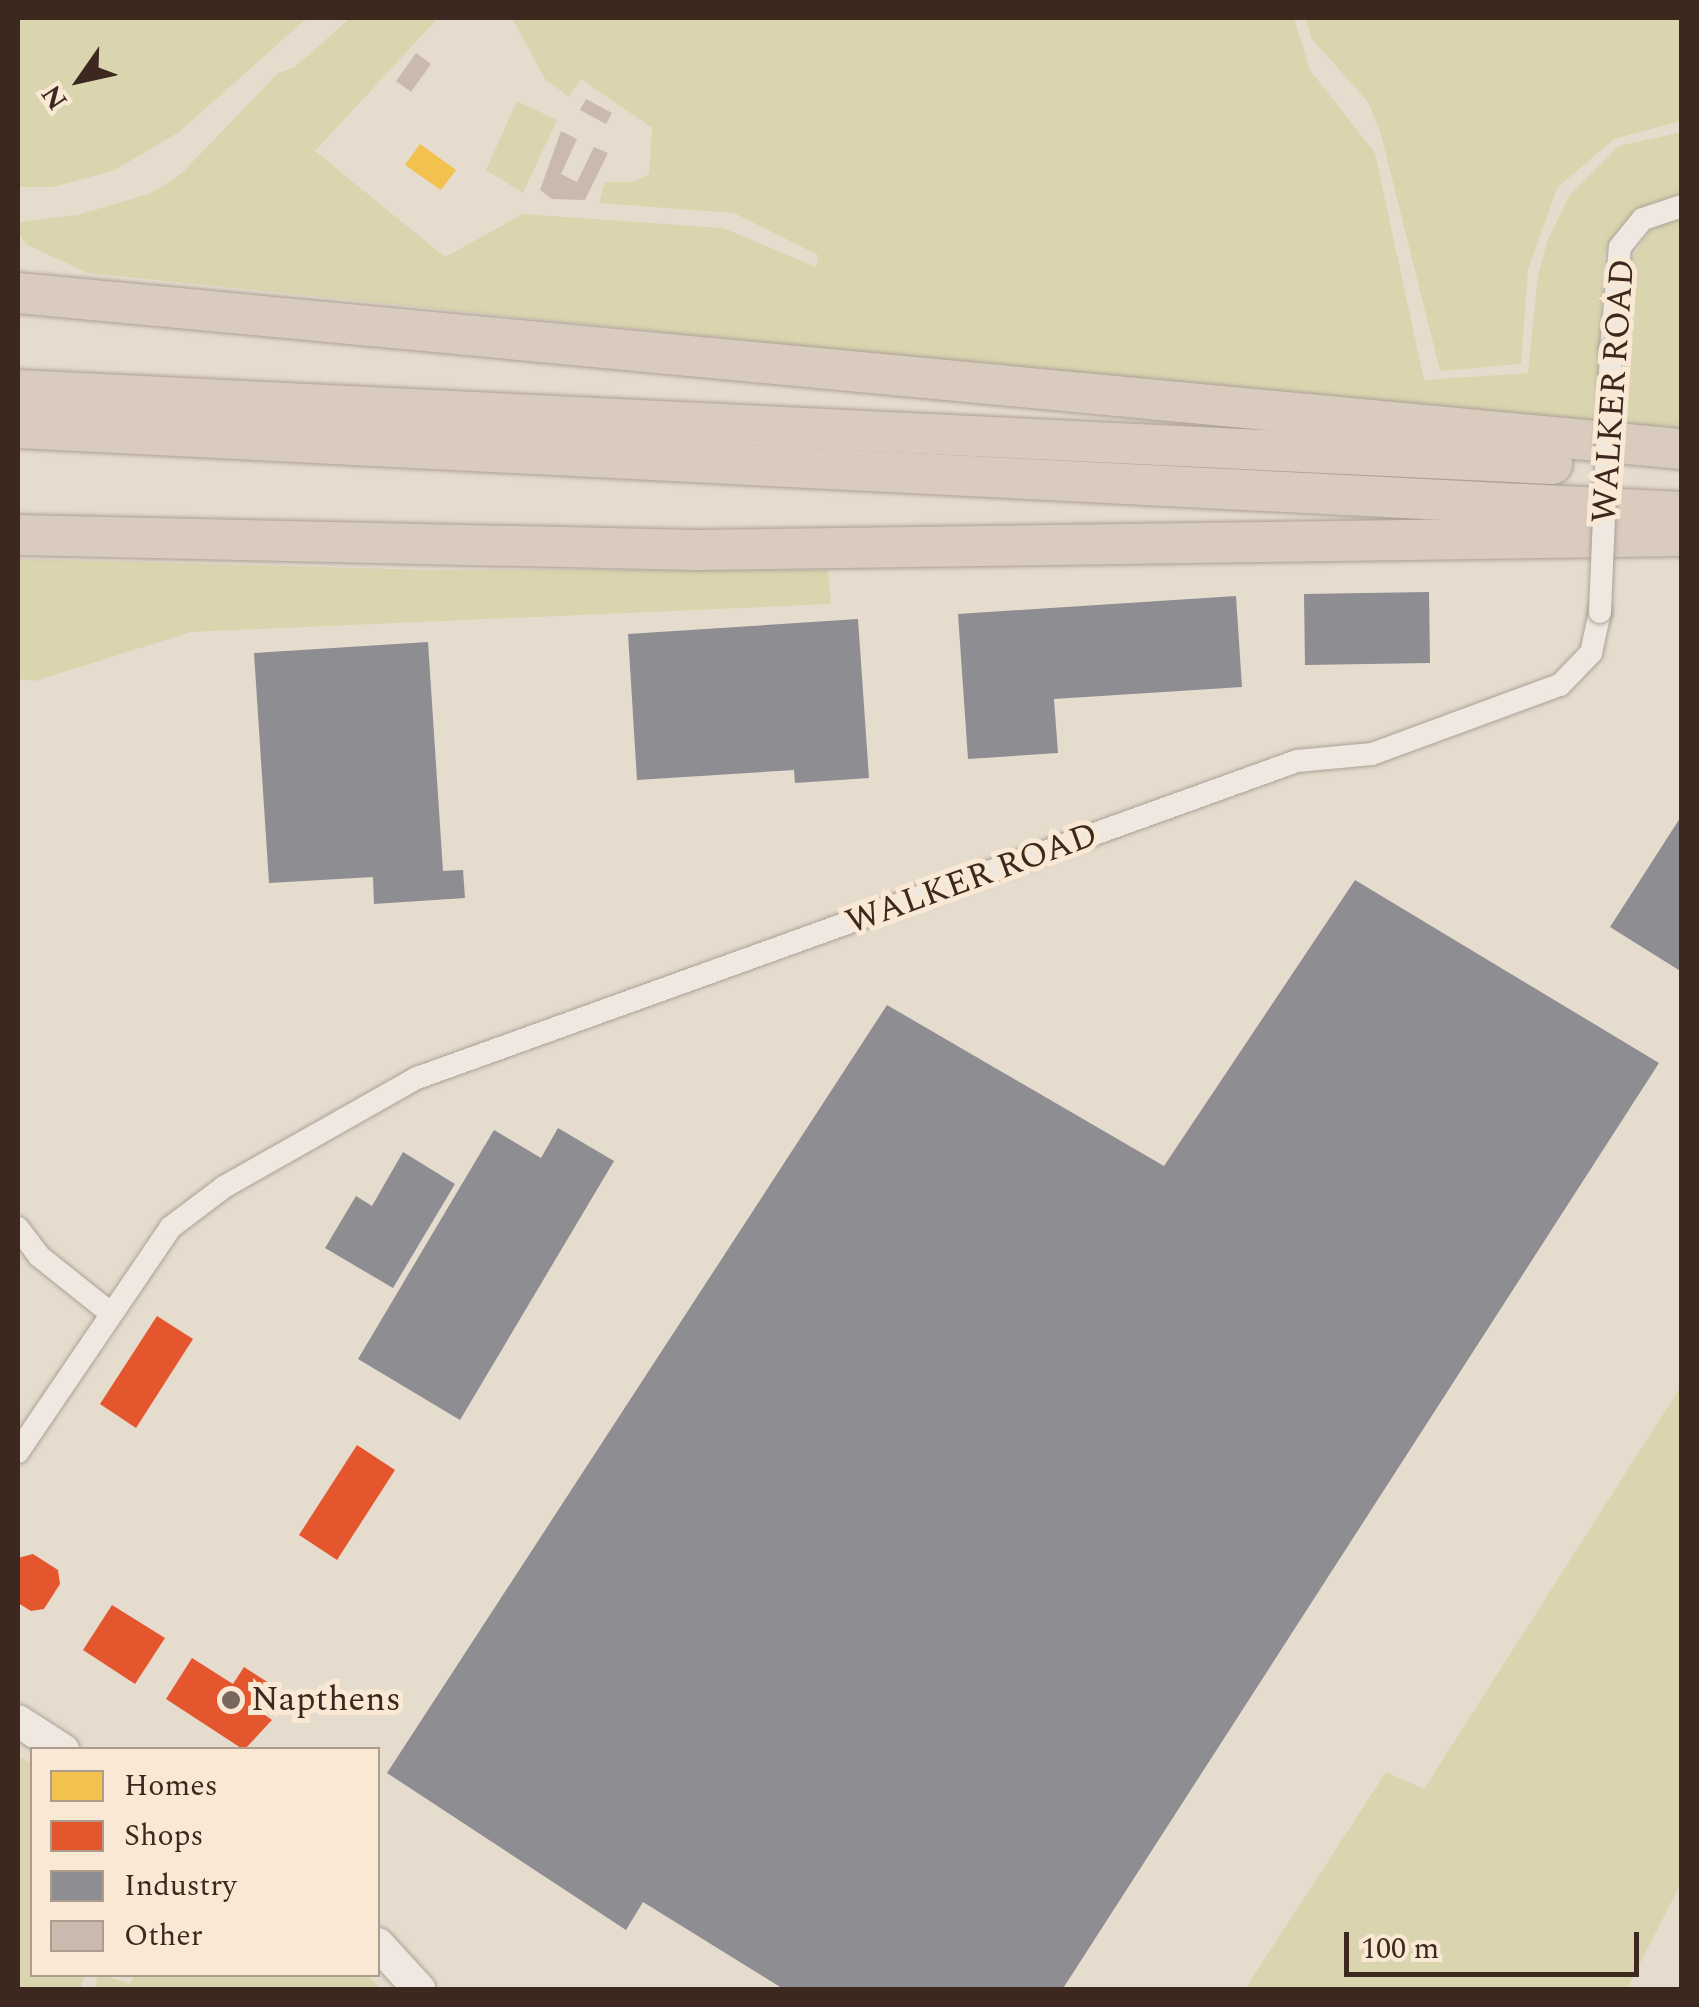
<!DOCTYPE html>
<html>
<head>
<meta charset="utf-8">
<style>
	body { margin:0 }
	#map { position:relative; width:1699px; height:2007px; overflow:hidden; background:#e6dcce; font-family:Spectral,serif }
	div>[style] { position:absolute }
	.green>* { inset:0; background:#dad5af }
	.homes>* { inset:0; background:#f2c14e }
	.shops>* { inset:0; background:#e4572e }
	.industry>* { inset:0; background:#8d8d92 }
	.building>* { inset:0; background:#cab9af }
	.roads { filter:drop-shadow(0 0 2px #aca196) drop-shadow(0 0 2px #aca196) }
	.street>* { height:22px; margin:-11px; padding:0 11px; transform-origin:11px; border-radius:11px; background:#eee8e0 }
	.secondary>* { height:32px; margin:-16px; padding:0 16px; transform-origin:16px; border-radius:16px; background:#eee8e0 }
	.highway>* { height:40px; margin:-20px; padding:0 20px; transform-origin:20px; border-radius:20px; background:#dacbbf }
	.bridges { filter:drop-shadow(0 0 2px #aca196) drop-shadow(0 0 2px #aca196) }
	.street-bridge>* { height:22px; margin:-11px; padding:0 11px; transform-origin:11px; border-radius:11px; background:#eee8e0 }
	.dots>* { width:28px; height:28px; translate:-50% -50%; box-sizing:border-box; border:5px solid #f8e8d4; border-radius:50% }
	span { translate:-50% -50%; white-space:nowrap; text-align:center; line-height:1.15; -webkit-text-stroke:10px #f8e8d4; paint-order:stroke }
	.street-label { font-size:35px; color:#3c281e }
	.poi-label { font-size:35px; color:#3c281e }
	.left { translate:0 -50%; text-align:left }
	.frame { position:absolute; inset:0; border:20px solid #3c281e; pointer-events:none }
	.legend { position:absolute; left:30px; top:1747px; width:350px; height:230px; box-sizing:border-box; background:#f8e8d4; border:2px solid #ad9b8b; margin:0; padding:12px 18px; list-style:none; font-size:30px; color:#3c281e }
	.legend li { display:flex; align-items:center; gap:20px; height:50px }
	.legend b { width:50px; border:2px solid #ad9b8b }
	.north { position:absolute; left:30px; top:30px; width:100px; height:100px; -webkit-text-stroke:8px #f8e8d4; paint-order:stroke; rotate:236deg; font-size:28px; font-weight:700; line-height:40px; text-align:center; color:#3c281e }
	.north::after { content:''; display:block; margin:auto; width:35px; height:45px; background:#3c281e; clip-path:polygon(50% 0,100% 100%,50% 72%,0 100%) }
	.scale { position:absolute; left:1344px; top:1932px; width:295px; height:45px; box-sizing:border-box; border:5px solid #3c281e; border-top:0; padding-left:12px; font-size:30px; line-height:35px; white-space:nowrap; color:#3c281e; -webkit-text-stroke:8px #f8e8d4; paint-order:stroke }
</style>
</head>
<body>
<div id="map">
	<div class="green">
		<i style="clip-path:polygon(18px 18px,307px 18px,179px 132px,113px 171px,53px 187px,18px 187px)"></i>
		<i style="clip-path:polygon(350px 18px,438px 18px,315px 151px,445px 257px,523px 214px,723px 228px,816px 267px,818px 255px,734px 213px,599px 203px,605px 182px,633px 182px,649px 174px,652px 128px,581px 79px,569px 97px,545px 79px,512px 18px,1294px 18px,1310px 70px,1375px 153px,1424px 380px,1528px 373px,1538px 275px,1548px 239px,1569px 196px,1619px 146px,1681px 132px,1681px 193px,1635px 210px,1604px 253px,1596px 428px,88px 273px,27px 245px,18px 233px,18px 222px,77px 215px,152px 193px,182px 173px,278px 73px,295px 67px)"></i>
		<i style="clip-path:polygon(1306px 18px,1681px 18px,1681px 121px,1614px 139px,1557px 188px,1528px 270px,1521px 364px,1440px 371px,1380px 131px,1368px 102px,1311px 38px)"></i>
		<i style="clip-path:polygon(517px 101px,557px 120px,523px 193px,486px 170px)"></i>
		<i style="clip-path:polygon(1681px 218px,1681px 434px,1618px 429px,1628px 264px,1651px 229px)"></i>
		<i style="clip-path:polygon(18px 559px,429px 570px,828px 570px,831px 604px,191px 632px,35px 681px,18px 679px)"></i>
		<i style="clip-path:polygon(1681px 1386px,1681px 1883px,1627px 1989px,1245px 1989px,1386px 1772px,1424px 1789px)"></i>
		<i style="clip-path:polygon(18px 1756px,32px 1764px,32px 1974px,85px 1975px,81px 1989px,18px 1989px)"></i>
		<i style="clip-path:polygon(99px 1974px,130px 1984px,135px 1974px,368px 1975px,381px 1989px,94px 1989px)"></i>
	</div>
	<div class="homes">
		<i style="clip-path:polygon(420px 144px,456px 170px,441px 190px,405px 165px)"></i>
	</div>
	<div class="shops">
		<i style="clip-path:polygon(157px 1316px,193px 1339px,136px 1428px,100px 1404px)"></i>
		<i style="clip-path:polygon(357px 1445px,395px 1470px,337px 1560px,299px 1535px)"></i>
		<i style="clip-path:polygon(33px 1554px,58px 1570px,60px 1584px,44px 1609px,31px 1611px,18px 1603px,18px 1558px)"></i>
		<i style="clip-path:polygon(112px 1605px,165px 1638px,135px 1684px,83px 1650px)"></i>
		<i style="clip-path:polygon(192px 1658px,233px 1684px,244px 1667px,280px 1690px,265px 1715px,272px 1720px,244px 1750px,166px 1699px)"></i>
	</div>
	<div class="industry">
		<i style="clip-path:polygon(1429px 592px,1430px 663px,1305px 665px,1304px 594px)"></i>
		<i style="clip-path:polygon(1236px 596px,1242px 687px,1054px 699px,1058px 753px,968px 759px,958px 614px)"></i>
		<i style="clip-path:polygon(858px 619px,869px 778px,795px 783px,794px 770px,637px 780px,628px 634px)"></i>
		<i style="clip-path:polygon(428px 642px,443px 871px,463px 870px,465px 898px,374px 904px,373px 877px,269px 883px,254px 653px)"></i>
		<i style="clip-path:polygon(1682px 815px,1682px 972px,1610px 927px)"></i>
		<i style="clip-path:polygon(1355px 880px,1659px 1063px,1062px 1990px,785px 1990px,643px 1902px,626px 1930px,387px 1773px,887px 1005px,1164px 1166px)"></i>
		<i style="clip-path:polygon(558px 1128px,614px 1161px,460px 1420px,358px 1359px,494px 1130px,541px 1158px)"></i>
		<i style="clip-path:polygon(403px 1152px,455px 1184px,393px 1288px,325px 1248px,356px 1196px,372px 1206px)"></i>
	</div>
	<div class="building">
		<i style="clip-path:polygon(416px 53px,431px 64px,411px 92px,396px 81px)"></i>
		<i style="clip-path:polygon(586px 99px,612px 113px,606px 124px,580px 110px)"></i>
		<i style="clip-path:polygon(561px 131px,577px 139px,561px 174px,577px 182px,594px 147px,608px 153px,585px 200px,552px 199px,540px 190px)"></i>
	</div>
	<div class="roads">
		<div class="street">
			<i style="left:1611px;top:349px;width:102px;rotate:-85deg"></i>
			<i style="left:1620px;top:247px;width:36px;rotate:-51deg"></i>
			<i style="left:1643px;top:219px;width:41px;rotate:-18.4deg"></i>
			<i style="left:18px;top:1228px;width:35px;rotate:53deg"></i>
			<i style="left:39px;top:1256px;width:88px;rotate:38.6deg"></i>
			<i style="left:18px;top:1452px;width:272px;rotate:-55.8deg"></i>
			<i style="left:171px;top:1227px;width:66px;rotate:-37deg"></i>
			<i style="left:224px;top:1187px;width:222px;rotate:-29.5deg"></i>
			<i style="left:417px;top:1078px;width:935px;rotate:-19.81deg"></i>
			<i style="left:1297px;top:761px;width:75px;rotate:-5.3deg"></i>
			<i style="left:1372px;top:754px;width:200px;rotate:-20.2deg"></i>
			<i style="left:1560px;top:685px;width:45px;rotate:-45.9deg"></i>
			<i style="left:1591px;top:653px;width:42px;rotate:-77.6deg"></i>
		</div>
		<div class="secondary">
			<i style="left:18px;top:1721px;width:54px;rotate:32.8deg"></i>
			<i style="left:378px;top:1944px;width:62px;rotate:47.6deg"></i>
		</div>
		<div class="highway">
			<i style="left:18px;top:293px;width:1671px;rotate:5.36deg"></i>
			<i style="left:18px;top:390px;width:1536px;rotate:2.76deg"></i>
			<i style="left:18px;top:428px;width:1666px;rotate:2.89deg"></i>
			<i style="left:18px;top:535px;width:679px;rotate:1.27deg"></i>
			<i style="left:697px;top:550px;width:985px;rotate:-0.81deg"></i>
		</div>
	</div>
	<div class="bridges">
		<div class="street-bridge">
			<i style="left:1600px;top:612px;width:263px;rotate:-87.6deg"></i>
		</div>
	</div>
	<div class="dots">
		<i style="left:231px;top:1700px;background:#78675c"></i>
	</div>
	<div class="street-label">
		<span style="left:1614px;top:391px;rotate:-86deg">WALKER ROAD</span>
		<span style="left:972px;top:879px;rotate:-20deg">WALKER ROAD</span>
	</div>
	<div class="poi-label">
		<span class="left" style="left:251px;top:1700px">Napthens</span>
	</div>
	<div class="frame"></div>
	<ul class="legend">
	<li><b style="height:28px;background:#f2c14e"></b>Homes</li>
	<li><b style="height:28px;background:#e4572e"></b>Shops</li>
	<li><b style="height:28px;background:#8d8d92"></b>Industry</li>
	<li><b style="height:28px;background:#cab9af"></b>Other</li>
	</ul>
	<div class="north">N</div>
	<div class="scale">100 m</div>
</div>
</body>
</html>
